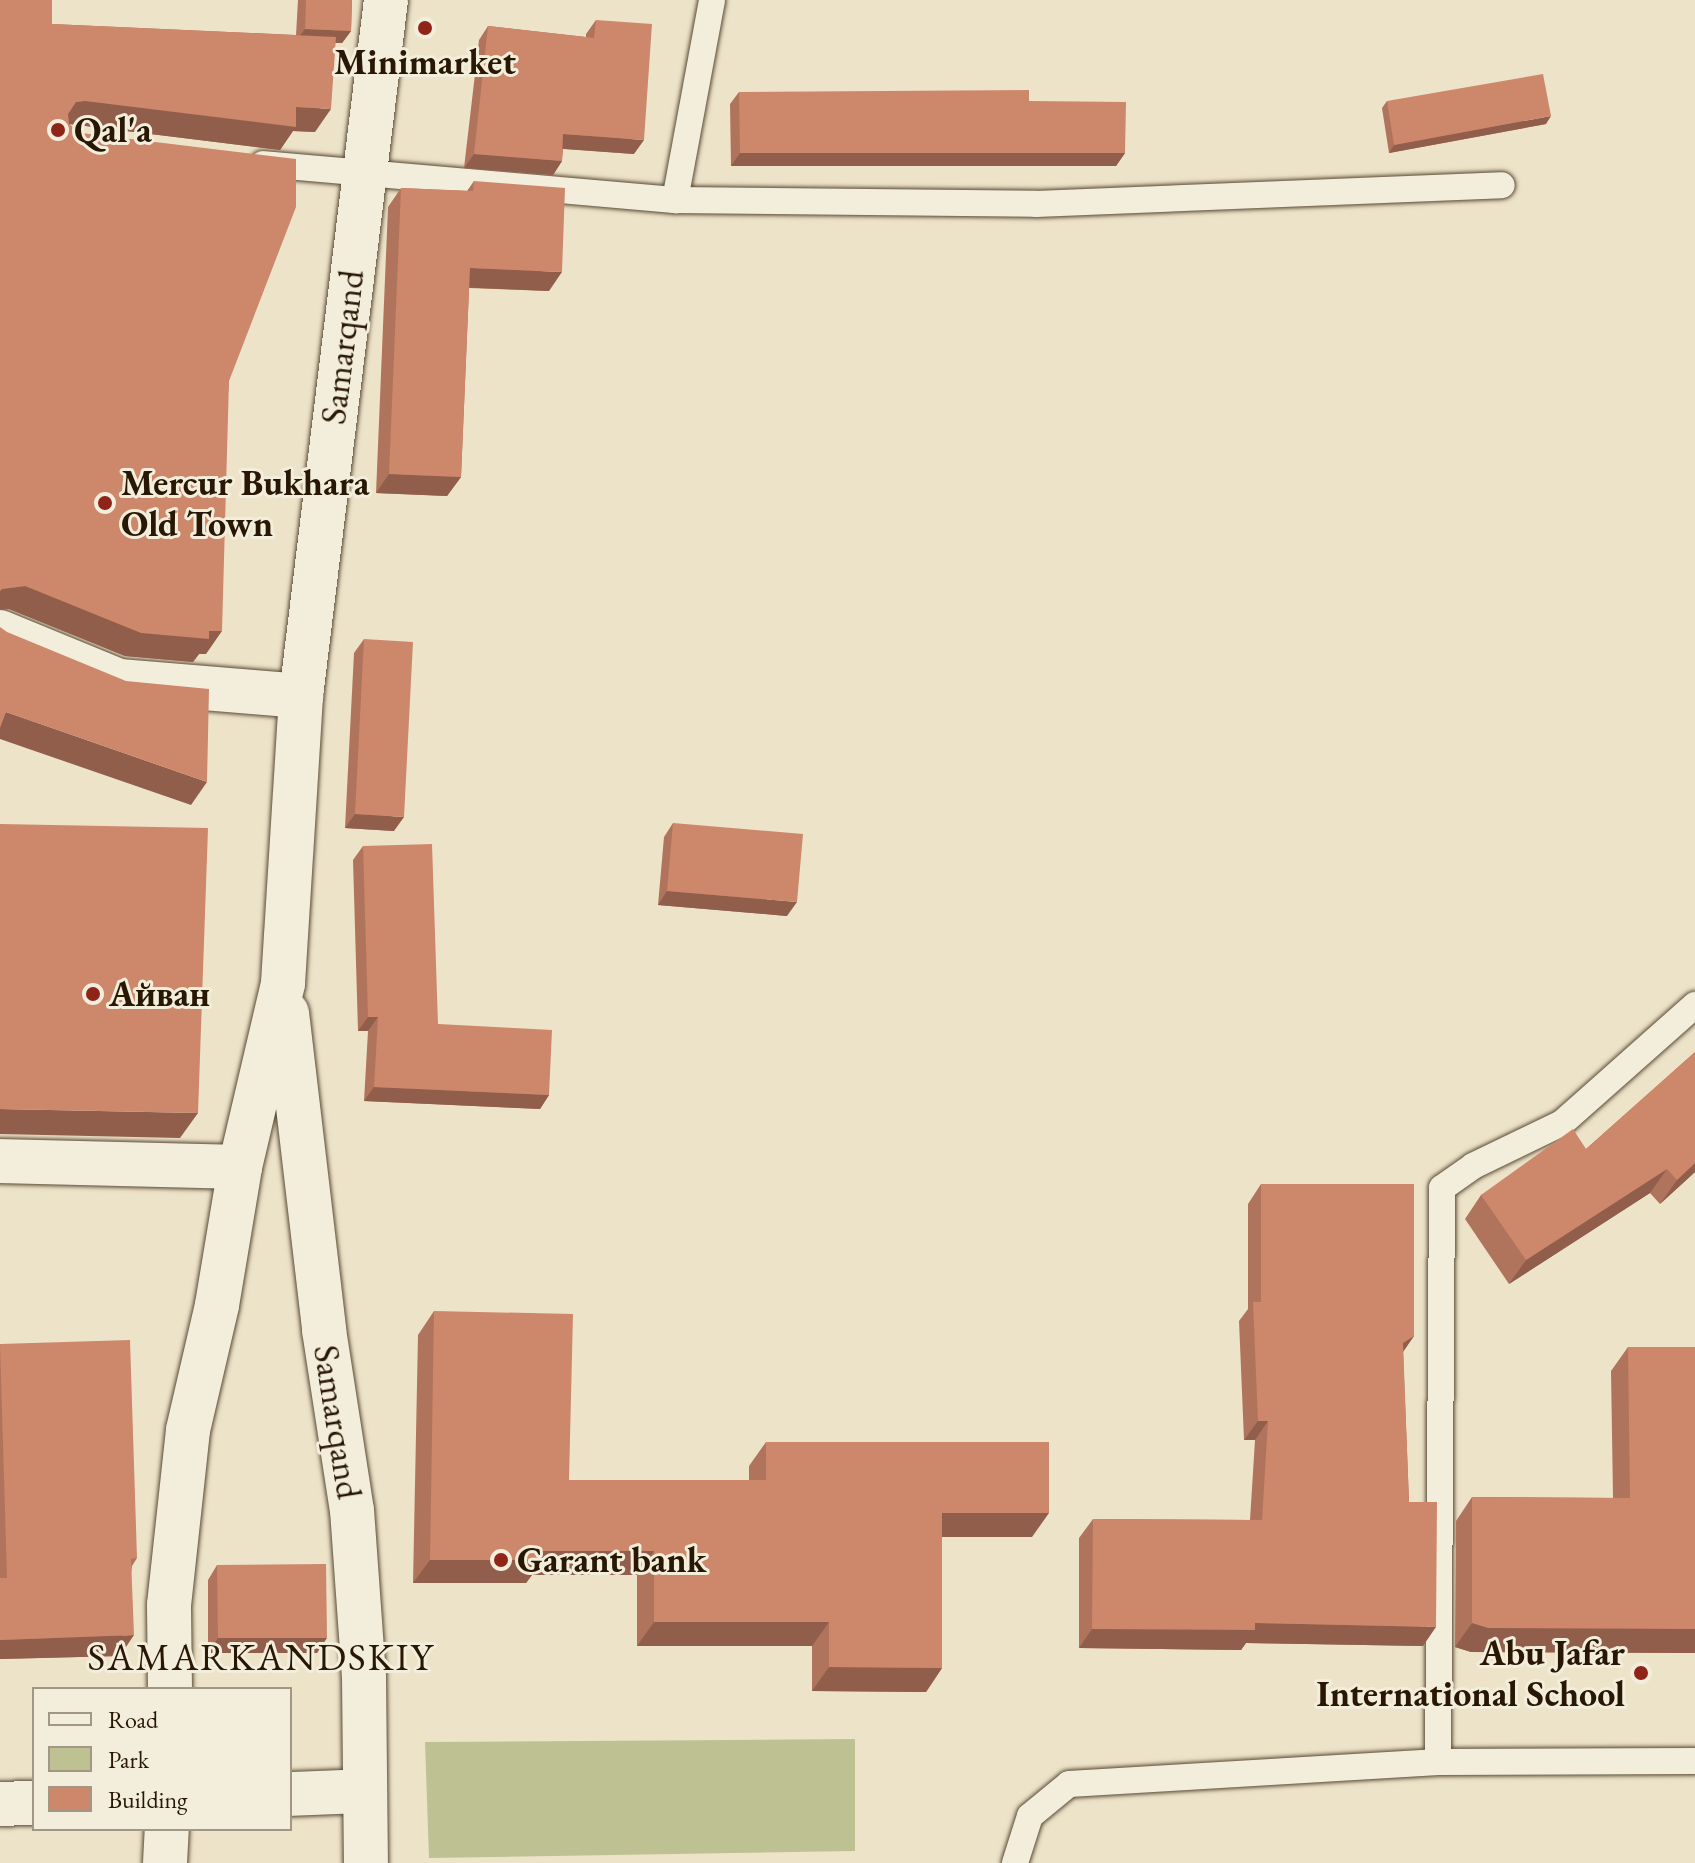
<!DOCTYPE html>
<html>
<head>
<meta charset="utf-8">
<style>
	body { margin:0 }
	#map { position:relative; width:1695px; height:1863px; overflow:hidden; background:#ede3c9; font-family:"EB Garamond",serif }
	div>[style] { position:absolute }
	.green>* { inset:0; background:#bec293 }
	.roads { filter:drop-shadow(0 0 2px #594a34) drop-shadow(0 0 2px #594a34) }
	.lane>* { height:26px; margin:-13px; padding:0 13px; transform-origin:13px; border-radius:13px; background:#f3eddc }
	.street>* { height:44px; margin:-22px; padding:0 22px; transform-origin:22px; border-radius:22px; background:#f3eddc }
	.secondary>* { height:44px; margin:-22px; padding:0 22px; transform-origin:22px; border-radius:22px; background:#f3eddc }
	.wall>* { inset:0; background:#b0745c }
	.shaded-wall>* { inset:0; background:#905e4b }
	.building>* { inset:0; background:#cd876b }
	.dots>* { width:22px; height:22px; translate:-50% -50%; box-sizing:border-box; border:4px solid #f3eddc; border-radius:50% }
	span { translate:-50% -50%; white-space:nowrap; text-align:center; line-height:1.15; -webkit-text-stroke:6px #f3eddc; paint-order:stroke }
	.poi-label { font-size:36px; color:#281702; font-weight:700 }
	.left { translate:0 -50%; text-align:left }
	.right { translate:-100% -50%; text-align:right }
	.street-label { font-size:36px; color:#281702 }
	.neighbourhood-label { font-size:38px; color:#281702; letter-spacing:2px }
	.legend { position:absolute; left:32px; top:1687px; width:260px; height:144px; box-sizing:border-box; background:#f3eddc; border:2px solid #a29785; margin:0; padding:10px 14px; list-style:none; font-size:24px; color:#281702 }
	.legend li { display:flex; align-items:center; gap:16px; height:40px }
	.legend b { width:40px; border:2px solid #a29785 }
</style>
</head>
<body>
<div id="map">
	<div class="green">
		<i style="clip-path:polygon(855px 1739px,855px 1851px,429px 1858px,425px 1742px)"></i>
	</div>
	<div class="roads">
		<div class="lane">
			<i style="left:263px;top:164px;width:414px;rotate:5deg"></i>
			<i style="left:675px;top:200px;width:361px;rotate:0.6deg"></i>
			<i style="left:1036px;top:204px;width:466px;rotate:-2.3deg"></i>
			<i style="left:675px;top:200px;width:203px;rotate:-79.5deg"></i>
			<i style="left:1438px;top:1762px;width:574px;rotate:-89.6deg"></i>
			<i style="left:1442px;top:1188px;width:38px;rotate:-35deg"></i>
			<i style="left:1473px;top:1166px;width:99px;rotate:-25.8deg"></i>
			<i style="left:1562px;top:1123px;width:178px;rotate:-41.6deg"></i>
			<i style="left:1015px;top:1863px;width:49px;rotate:-72.3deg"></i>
			<i style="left:1030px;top:1816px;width:50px;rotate:-39.4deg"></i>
			<i style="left:1069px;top:1784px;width:370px;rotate:-3.4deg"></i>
			<i style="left:1438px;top:1762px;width:257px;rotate:-0.2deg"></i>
		</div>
		<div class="street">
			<i style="left:0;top:632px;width:129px;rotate:22.4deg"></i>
			<i style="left:119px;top:681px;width:183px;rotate:4.7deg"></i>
			<i style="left:0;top:1161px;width:240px;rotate:1.4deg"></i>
			<i style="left:290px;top:1794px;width:75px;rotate:-2.3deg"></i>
			<i style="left:0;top:1804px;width:34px;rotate:-2deg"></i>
		</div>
		<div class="secondary">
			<i style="left:287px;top:1013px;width:319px;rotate:83.3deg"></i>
			<i style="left:324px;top:1330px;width:182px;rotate:81.2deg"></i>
			<i style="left:352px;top:1510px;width:167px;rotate:85.9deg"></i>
			<i style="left:364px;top:1677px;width:186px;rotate:89.4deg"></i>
			<i style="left:170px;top:1689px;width:84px;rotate:-90.7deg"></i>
			<i style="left:169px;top:1605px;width:176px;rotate:-83.8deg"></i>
			<i style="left:188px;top:1430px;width:128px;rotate:-76.9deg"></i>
			<i style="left:217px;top:1305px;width:140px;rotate:-80.5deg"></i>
			<i style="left:240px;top:1167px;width:189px;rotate:-76.8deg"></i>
			<i style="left:283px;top:983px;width:288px;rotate:-86.4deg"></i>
			<i style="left:301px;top:696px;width:701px;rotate:-83.04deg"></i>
			<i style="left:165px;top:1863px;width:34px;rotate:-87deg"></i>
		</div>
	</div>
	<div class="wall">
		<i style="clip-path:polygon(0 0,52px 24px,296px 35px,298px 0,352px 0,351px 31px,342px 43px,335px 43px,315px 132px,293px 131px,280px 150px,70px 124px,229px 381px,206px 654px,199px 654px,193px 662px,125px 656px,9px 609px,0 610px)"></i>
		<i style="clip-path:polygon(596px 20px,634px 154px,563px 149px,562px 161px,553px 175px,464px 168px,479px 40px,488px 26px,586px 37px,586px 34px)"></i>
		<i style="clip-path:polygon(739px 92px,1029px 101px,1125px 153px,1116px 166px,731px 166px,730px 104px)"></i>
		<i style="clip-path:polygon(1387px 101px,1546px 124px,1389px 153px,1382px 108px)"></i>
		<i style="clip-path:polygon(474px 181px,549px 291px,469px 288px,461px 477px,447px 496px,376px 493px,388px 207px,401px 188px,467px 191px)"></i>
		<i style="clip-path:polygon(364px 639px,394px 831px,345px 828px,354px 653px)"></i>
		<i style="clip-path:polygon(673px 823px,787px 916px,658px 905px,664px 837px)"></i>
		<i style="clip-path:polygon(363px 846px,438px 1024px,549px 1095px,540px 1109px,364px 1101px,368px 1031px,358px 1031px,353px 860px)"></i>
		<i style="clip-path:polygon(1695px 1052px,1695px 1172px,1660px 1204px,1650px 1193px,1509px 1284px,1465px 1219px,1481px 1195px,1586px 1149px)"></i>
		<i style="clip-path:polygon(1261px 1184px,1414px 1336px,1403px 1351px,1409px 1502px,1423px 1646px,1246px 1643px,1241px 1650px,1079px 1648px,1079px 1538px,1093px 1519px,1250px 1520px,1255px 1440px,1244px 1440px,1239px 1321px,1248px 1309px,1248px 1204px)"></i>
		<i style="clip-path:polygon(434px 1311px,569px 1480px,749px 1480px,749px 1466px,766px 1442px,1032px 1537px,942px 1537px,942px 1668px,926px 1692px,812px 1691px,812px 1646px,637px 1646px,637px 1575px,532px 1575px,526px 1583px,413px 1583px,418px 1335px)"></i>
		<i style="clip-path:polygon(0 1344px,137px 1558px,132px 1566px,120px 1656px,0 1659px)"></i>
		<i style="clip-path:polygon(1628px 1347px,1695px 1653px,1471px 1652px,1455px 1647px,1456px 1521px,1472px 1497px,1613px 1498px,1611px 1371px)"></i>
		<i style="clip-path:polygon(217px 1565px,317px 1653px,208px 1653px,208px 1580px)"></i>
	</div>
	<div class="shaded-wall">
		<i style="clip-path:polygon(305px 29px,351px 31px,342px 43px,296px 41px)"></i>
		<i style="clip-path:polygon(85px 101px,296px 107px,331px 109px,315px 132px,293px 131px,280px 150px,69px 124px,60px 126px,76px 102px)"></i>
		<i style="clip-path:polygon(1551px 116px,1546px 124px,1389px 153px,1394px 145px)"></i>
		<i style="clip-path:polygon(563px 134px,644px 140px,634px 154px,553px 148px)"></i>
		<i style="clip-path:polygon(740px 153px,1125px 153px,1116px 166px,731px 166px)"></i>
		<i style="clip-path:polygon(474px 154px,562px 161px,553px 175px,464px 168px)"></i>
		<i style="clip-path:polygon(470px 268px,562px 272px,549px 291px,456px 287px)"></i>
		<i style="clip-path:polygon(389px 474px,461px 477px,447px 496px,376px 493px)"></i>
		<i style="clip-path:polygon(25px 586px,209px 631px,222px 631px,206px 654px,199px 654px,193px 662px,125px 656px,9px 609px,0 610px,0 591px,2px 589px)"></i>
		<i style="clip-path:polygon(6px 712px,207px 782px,191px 805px,0 739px,0 721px)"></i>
		<i style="clip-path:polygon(355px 814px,404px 817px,394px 831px,345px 828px)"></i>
		<i style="clip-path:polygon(667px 891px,797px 902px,787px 916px,658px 905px)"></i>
		<i style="clip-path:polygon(368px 1017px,378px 1017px,368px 1031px,358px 1031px)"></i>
		<i style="clip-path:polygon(374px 1087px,549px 1095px,540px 1109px,364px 1101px)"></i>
		<i style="clip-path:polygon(0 1109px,198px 1113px,180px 1138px,0 1134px)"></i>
		<i style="clip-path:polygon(1695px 1163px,1695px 1172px,1660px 1204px,1677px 1180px)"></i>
		<i style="clip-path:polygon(1667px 1169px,1650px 1193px,1509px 1284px,1526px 1260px)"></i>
		<i style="clip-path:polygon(1414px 1336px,1401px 1355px,1403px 1343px)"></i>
		<i style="clip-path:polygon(1258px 1421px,1268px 1421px,1255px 1440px,1244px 1440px)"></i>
		<i style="clip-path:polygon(942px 1513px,1049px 1513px,1032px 1537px,926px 1537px)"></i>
		<i style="clip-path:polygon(542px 1551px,654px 1551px,637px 1575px,532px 1575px,526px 1583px,413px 1583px,430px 1560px)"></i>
		<i style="clip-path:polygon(654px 1622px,829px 1622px,812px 1646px,637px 1646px)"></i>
		<i style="clip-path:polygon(1255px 1623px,1436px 1627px,1423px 1646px,1246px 1643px,1241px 1650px,1079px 1648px,1092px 1629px)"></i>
		<i style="clip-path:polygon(1472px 1623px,1695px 1629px,1695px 1653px,1471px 1652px,1455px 1647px)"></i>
		<i style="clip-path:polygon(134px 1635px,120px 1656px,0 1659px,0 1640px)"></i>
		<i style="clip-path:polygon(218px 1638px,327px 1638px,317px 1653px,208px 1653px)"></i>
		<i style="clip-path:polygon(829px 1667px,942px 1668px,926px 1692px,812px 1691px)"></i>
	</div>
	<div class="building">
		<i style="clip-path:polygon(0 0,52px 0,52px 24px,336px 37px,331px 109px,296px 107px,296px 127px,85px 101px,76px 102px,68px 114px,69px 124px,81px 133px,296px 159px,296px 207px,229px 381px,222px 631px,209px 631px,209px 639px,141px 633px,25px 586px,2px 589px,0 591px)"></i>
		<i style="clip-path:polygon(306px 0,352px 0,351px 31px,305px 29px)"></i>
		<i style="clip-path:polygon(596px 20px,652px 24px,644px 140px,563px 134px,562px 161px,474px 154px,488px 26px,594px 38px)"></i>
		<i style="clip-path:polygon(1543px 74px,1551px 116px,1394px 145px,1387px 101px)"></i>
		<i style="clip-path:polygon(1029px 90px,1029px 101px,1126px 102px,1125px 153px,740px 153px,739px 92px)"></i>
		<i style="clip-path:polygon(474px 181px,565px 188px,562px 272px,470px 268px,461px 477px,389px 474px,401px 188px,473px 191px)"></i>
		<i style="clip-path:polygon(0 627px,7px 632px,126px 681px,209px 689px,207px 782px,6px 712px,0 728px)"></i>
		<i style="clip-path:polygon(364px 639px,413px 642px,404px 817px,355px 814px)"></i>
		<i style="clip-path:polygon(673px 823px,803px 834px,797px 902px,667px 891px)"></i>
		<i style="clip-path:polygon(0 824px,208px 828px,198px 1113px,0 1109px)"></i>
		<i style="clip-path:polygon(432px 844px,438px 1024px,552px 1030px,549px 1095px,374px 1087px,378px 1017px,368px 1017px,363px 846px)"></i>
		<i style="clip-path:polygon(1695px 1052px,1695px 1163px,1677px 1180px,1667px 1169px,1526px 1260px,1481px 1195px,1573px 1129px,1586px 1149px)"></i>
		<i style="clip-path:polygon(1261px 1184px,1414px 1184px,1414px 1336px,1403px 1343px,1409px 1502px,1437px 1502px,1436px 1627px,1255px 1623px,1255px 1630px,1092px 1629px,1093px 1519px,1262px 1520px,1268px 1421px,1258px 1421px,1253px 1302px,1261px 1302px)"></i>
		<i style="clip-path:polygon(434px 1311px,573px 1314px,569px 1480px,766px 1480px,766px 1442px,1049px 1442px,1049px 1513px,942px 1513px,942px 1668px,829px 1667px,829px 1622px,654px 1622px,654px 1551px,542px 1551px,542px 1560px,430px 1560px)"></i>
		<i style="clip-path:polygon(130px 1340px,137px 1558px,131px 1559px,134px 1635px,0 1640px,0 1578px,7px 1578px,0 1344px)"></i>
		<i style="clip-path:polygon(1628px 1347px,1695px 1347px,1695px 1629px,1488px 1628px,1472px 1623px,1472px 1497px,1630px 1498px)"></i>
		<i style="clip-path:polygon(326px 1564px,327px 1638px,218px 1638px,217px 1565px)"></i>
	</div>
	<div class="dots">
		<i style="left:425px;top:28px;background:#8f2418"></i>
		<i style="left:58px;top:130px;background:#8f2418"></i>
		<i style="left:105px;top:503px;background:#8f2418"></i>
		<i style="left:93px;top:994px;background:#8f2418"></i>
		<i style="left:501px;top:1560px;background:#8f2418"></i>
		<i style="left:1641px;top:1673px;background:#8f2418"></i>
	</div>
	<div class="poi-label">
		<span style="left:425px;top:62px">Minimarket</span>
		<span class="left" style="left:74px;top:130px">Qal'a</span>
		<span class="left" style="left:121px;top:503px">Mercur Bukhara<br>Old Town</span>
		<span class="left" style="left:109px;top:994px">Айван</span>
		<span class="left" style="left:517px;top:1560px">Garant bank</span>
		<span class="right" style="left:1625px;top:1673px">Abu Jafar<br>International School</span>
	</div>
	<div class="street-label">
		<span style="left:342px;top:347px;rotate:-83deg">Samarqand</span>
		<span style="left:338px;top:1422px;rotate:81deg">Samarqand</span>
	</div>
	<div class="neighbourhood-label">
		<span style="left:261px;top:1657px">SAMARKANDSKIY</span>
	</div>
	<ul class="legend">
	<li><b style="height:10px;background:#f3eddc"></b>Road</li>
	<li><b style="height:22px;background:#bec293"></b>Park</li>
	<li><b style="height:22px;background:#cd876b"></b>Building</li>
	</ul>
</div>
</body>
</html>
